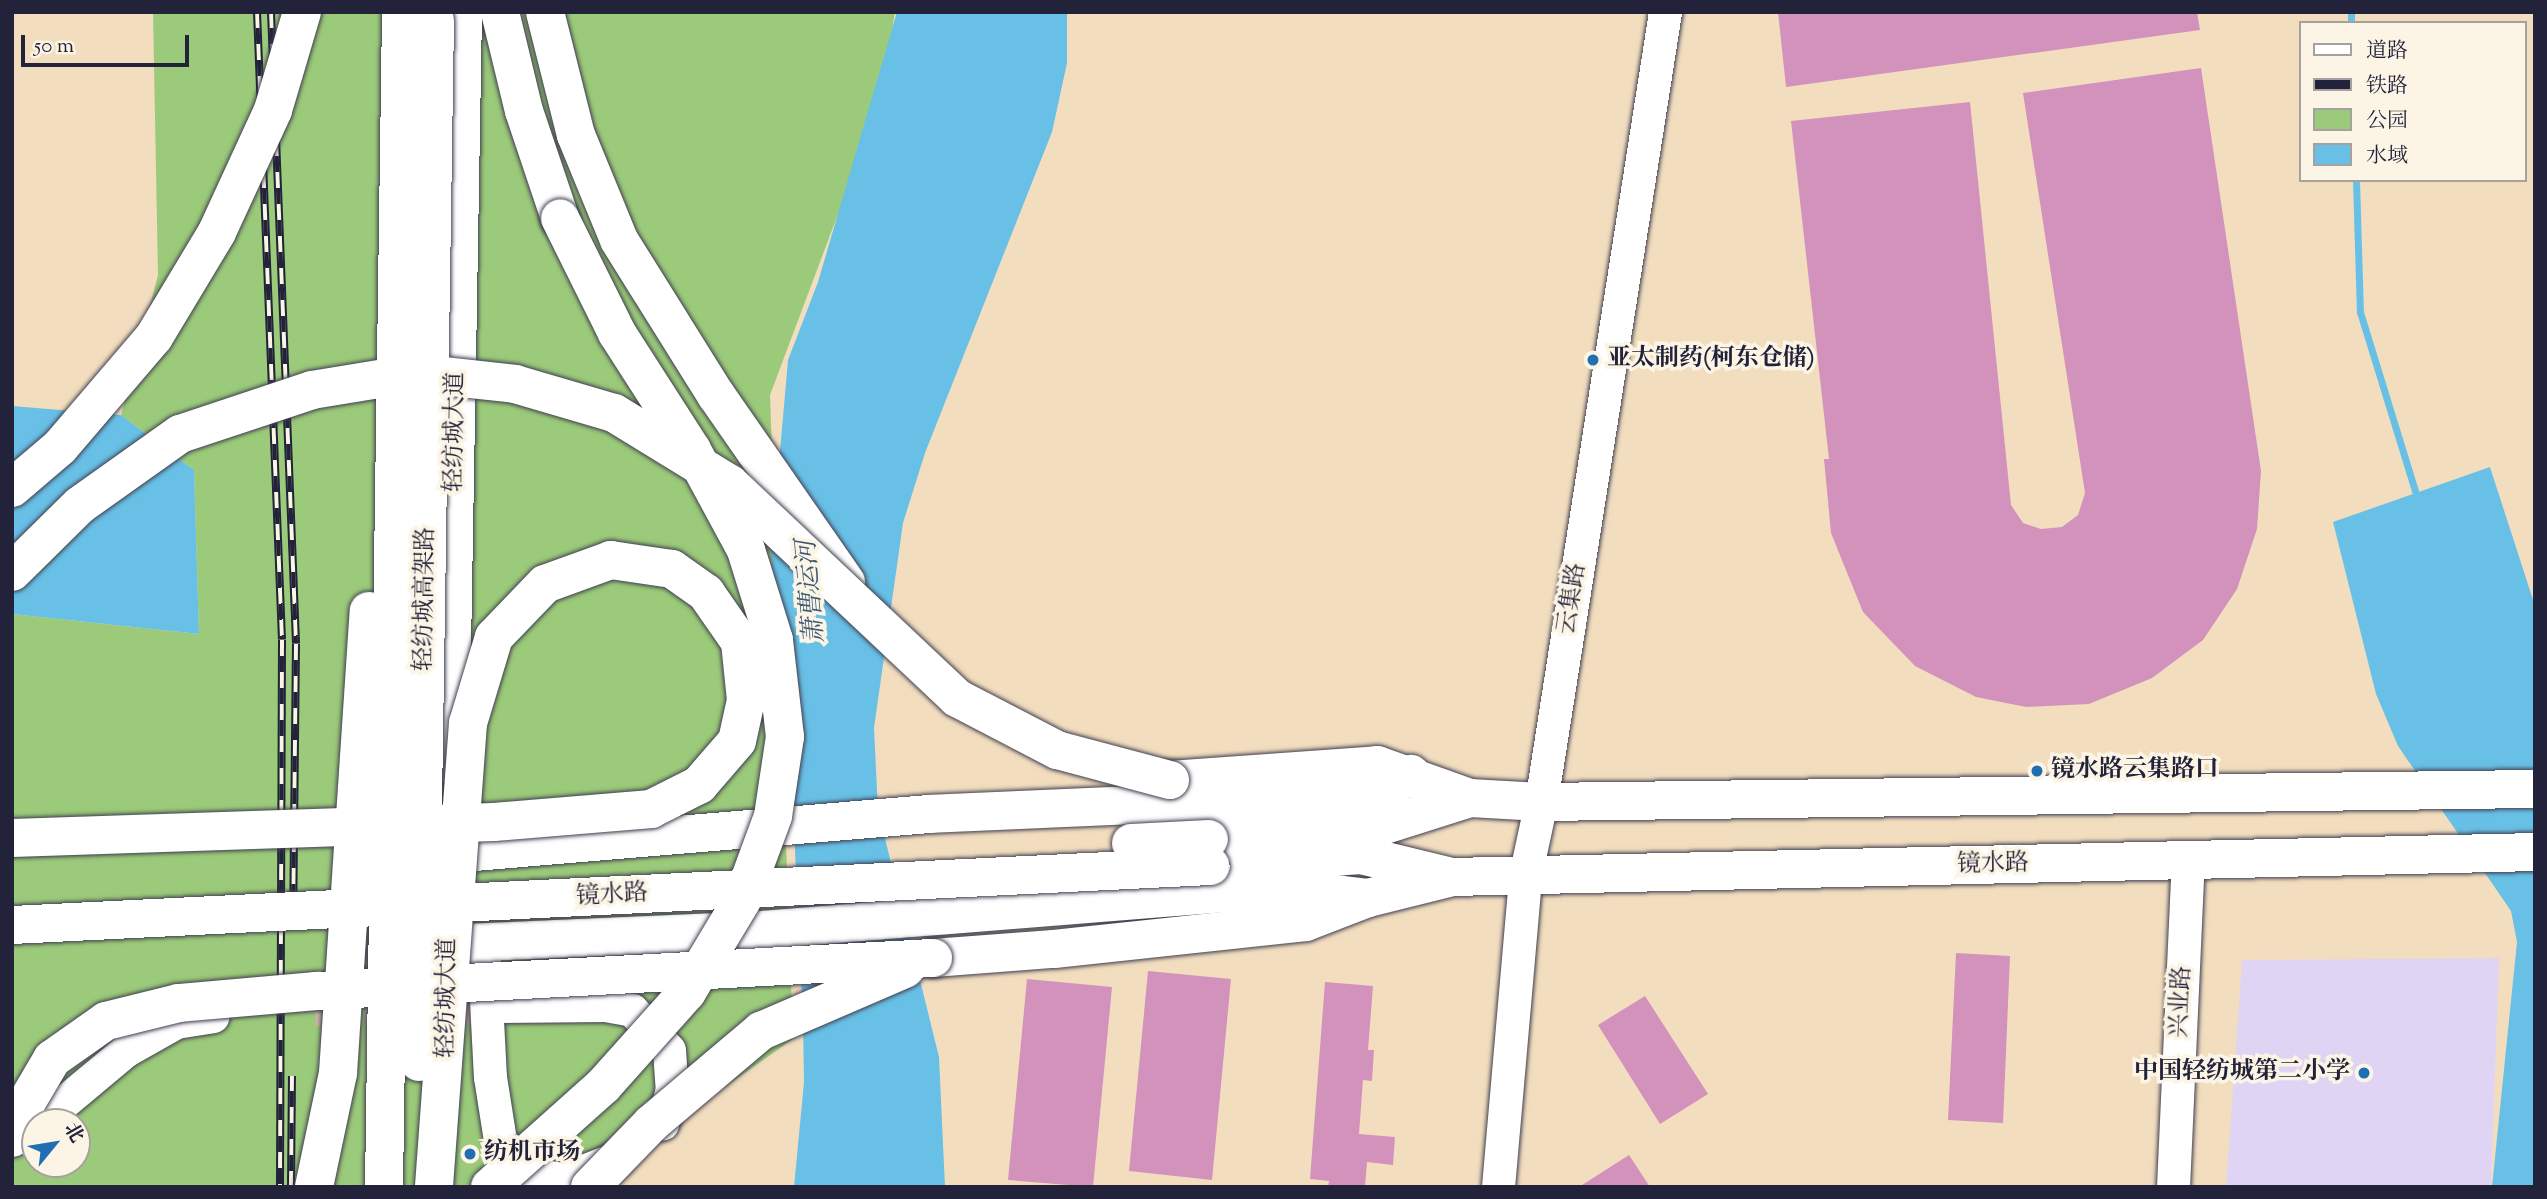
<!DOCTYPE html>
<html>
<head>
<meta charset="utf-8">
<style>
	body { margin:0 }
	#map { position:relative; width:2547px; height:1199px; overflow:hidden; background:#f2debf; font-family:"Sorts Mill Goudy","Noto Serif SC",serif }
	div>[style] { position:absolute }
	.built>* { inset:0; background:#e0d4f4 }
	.green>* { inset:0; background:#9bcb7a }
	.water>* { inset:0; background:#68c0e6 }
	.stream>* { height:7px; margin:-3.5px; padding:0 3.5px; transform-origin:3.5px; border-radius:3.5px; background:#68c0e6 }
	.building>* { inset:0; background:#d292bc }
	.minor-tunnel>* { height:33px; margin-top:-16.5px; transform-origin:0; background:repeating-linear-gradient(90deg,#c8b8a5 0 33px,transparent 0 50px) }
	.roads { filter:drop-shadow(0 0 2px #413e4f) drop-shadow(0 0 2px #413e4f) }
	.minor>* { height:33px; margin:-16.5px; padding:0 16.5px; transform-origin:16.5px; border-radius:16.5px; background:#fff }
	.major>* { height:38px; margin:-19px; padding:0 19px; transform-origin:19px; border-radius:19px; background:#fff }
	.highway>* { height:38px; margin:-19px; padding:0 19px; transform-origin:19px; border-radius:19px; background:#fff }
	.rail>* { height:8px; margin-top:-4px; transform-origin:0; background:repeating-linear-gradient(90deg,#fcf5e5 0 16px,#22223b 0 32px); box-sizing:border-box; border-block:2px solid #22223b }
	.bridges { filter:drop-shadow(0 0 2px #413e4f) drop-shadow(0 0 2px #413e4f) }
	.major-bridge>* { height:38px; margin:-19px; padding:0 19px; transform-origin:19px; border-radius:19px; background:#fff }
	.highway-bridge>* { height:38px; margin:-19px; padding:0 19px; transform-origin:19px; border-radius:19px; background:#fff }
	.dots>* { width:19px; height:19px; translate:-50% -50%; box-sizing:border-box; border:4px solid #fcf5e5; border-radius:50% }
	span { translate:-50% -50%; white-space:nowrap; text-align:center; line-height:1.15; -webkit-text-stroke:7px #fcf5e5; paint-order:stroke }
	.poi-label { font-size:24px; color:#22223b; font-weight:700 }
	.left { translate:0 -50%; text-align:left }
	.right { translate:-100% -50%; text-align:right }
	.street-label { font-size:24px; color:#22223b }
	.water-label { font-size:26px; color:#3a5977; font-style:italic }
	.frame { position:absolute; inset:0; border:14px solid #22223b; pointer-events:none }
	.legend { position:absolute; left:2299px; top:21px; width:228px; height:161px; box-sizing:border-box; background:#fcf5e5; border:2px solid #a5a1a1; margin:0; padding:9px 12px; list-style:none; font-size:21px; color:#22223b }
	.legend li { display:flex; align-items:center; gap:14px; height:35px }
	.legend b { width:35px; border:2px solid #a5a1a1 }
	.north { position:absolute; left:21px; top:1108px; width:70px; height:70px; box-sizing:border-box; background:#fcf5e5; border:2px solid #a5a1a1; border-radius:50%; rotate:60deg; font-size:19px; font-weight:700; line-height:28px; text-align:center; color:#22223b }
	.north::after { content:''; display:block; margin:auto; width:24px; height:32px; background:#1f6fb2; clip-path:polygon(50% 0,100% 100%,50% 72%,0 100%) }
	.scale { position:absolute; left:21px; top:35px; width:168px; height:32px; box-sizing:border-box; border:4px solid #22223b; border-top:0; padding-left:9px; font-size:21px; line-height:24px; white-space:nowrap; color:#22223b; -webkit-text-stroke:5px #fcf5e5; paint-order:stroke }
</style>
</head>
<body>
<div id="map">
	<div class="built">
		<i style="clip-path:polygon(2499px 958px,2491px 1187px,2226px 1187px,2242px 960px)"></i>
	</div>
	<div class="green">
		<i style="clip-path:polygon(evenodd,153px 12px,895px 12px,882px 97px,770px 395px,793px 1039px,712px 1096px,544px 1187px,12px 1187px,12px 614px,199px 634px,194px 470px,121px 415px,158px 275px,153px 12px,35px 1122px,77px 1122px,77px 1164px,35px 1164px,35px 1122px)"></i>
	</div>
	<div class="water">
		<i style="clip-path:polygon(897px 12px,1067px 12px,1067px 63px,1052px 132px,925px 453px,903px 523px,874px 728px,878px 810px,939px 1057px,945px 1187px,794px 1187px,804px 1082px,803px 1023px,789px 722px,771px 554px,788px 360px,818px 282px)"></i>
		<i style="clip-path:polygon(12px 406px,121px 415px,194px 470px,199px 634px,12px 614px)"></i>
		<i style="clip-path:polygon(2490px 467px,2535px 606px,2535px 1187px,2492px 1187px,2517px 942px,2511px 911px,2398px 746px,2376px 694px,2333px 522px)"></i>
	</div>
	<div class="stream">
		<i style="left:2351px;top:12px;width:11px;rotate:90deg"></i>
		<i style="left:2356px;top:180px;width:132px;rotate:88.3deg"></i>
		<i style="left:2360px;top:312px;width:198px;rotate:72.9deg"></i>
	</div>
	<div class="building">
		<i style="clip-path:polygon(1778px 12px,2197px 12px,2200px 30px,1786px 87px)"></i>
		<i style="clip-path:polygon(2201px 68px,2261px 471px,2257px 529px,2237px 589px,2203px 640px,2152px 678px,2089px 704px,2026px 707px,1976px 697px,1915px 666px,1863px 612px,1831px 533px,1824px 459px,1829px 459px,1791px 121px,1970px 102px,2011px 505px,2023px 523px,2041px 529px,2062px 527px,2078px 515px,2085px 493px,2023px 93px)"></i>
		<i style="clip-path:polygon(1956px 953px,2010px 956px,2003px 1123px,1948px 1120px)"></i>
		<i style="clip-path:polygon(1148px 971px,1231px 979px,1212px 1180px,1129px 1171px)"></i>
		<i style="clip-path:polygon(1027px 979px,1112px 987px,1093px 1187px,1008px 1180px)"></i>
		<i style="clip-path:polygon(1325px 982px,1373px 986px,1368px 1050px,1374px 1050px,1372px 1081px,1363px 1080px,1359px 1134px,1395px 1137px,1393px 1165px,1367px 1162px,1365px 1187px,1328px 1187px,1329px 1181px,1310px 1179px)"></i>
		<i style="clip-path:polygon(1645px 996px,1708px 1094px,1660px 1124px,1598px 1025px)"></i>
		<i style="clip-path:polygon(1629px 1155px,1650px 1187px,1579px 1187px)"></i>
	</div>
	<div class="minor-tunnel">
		<i style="left:315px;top:1009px;width:184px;rotate:-0.9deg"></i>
	</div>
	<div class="roads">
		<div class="minor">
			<i style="left:483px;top:944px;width:133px;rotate:87deg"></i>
			<i style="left:490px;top:1077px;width:64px;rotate:81deg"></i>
			<i style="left:500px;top:1140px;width:41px;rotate:52.9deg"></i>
			<i style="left:525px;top:1173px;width:38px;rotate:9deg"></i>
			<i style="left:563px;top:1179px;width:57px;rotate:-21.6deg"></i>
			<i style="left:499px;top:1006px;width:106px;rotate:-0.5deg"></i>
			<i style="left:605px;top:1005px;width:27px;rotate:10deg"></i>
			<i style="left:632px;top:1010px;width:54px;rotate:47.2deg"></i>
			<i style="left:669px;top:1050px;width:39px;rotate:86deg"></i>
			<i style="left:672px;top:1089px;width:36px;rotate:106deg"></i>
			<i style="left:40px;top:1122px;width:111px;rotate:-39.9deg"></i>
			<i style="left:125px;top:1051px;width:59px;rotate:-29.6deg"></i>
			<i style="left:176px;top:1022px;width:37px;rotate:-9deg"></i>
			<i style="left:1498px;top:1187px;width:312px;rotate:-85deg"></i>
			<i style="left:1525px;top:876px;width:76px;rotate:-77.8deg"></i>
			<i style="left:1541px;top:802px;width:800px;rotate:-81.08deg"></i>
			<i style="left:2173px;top:1187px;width:327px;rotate:-87.4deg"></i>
		</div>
		<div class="major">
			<i style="left:450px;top:765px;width:753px;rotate:-89.01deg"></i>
			<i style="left:1209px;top:839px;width:170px;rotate:-4deg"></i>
			<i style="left:1379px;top:827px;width:96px;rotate:-17.7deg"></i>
			<i style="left:1470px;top:798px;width:71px;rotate:3.2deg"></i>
			<i style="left:1541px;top:802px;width:994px;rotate:-0.75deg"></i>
			<i style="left:426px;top:856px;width:505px;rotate:-4.77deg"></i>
			<i style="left:929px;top:814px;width:451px;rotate:-2.5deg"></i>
			<i style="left:1380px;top:794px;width:37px;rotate:-33deg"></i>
			<i style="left:1211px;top:866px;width:150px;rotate:-4.2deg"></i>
			<i style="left:1361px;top:855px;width:89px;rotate:13.7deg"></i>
			<i style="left:418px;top:945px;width:343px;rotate:-2.5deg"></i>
			<i style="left:761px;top:930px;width:530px;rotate:-4.55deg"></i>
			<i style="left:1289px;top:888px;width:80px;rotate:7.2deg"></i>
			<i style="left:1368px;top:898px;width:87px;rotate:-14deg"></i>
			<i style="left:1452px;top:877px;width:1083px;rotate:-1.32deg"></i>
		</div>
		<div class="highway">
			<i style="left:500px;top:12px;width:102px;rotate:76.4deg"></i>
			<i style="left:524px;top:111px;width:113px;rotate:71.4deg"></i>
			<i style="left:545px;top:12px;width:127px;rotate:75.9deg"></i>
			<i style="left:576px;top:135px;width:113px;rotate:67.7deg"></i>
			<i style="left:619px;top:240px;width:183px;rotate:58deg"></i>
			<i style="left:716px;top:395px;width:228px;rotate:55.2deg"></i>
			<i style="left:1170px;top:780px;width:208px;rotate:-4.1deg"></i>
			<i style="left:1377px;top:765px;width:99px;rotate:19.5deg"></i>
			<i style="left:933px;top:958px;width:121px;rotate:-4.3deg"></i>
			<i style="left:1054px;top:949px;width:253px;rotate:-6.1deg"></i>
			<i style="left:1306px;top:922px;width:66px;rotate:-21.2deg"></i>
		</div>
	</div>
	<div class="rail">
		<i style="left:257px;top:12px;width:628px;rotate:87.72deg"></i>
		<i style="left:282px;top:640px;width:547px;rotate:90.21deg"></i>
		<i style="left:271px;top:12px;width:632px;rotate:87.73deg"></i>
		<i style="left:296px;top:644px;width:274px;rotate:90.6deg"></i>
		<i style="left:291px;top:1187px;width:111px;rotate:-89.5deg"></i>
	</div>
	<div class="bridges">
		<div class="major-bridge">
			<i style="left:1131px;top:843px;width:78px;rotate:-2.9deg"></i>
			<i style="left:12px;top:925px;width:1200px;rotate:-2.82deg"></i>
		</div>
		<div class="highway-bridge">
			<i style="left:12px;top:488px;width:63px;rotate:-40.5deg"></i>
			<i style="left:60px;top:447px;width:145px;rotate:-49.5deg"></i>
			<i style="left:154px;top:337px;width:122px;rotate:-59deg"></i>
			<i style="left:217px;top:232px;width:134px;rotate:-65.3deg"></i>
			<i style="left:273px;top:110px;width:102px;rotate:-73.5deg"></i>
			<i style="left:12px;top:572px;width:95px;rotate:-44.6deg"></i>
			<i style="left:80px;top:505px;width:123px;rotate:-35.4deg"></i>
			<i style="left:180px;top:434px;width:139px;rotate:-18.4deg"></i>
			<i style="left:312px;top:390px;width:105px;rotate:-9.3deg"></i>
			<i style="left:416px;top:373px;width:100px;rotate:6.3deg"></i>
			<i style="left:515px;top:384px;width:103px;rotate:16.3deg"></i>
			<i style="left:614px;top:413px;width:136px;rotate:31.5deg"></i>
			<i style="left:730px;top:484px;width:312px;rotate:43.3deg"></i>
			<i style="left:957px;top:698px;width:113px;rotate:27.5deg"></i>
			<i style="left:1057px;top:750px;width:117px;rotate:14.9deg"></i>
			<i style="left:12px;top:838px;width:482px;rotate:-1.9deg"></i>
			<i style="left:494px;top:822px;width:158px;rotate:-4.7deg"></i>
			<i style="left:651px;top:809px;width:54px;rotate:-26.6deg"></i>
			<i style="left:699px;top:785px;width:58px;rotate:-49.2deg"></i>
			<i style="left:737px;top:741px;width:42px;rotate:-77.6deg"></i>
			<i style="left:746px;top:700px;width:58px;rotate:-95.9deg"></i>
			<i style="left:740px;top:642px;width:60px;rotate:-124.8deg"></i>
			<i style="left:706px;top:593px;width:42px;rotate:-144.8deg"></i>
			<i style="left:672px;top:569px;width:62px;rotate:-171.6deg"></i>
			<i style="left:611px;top:560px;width:70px;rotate:160deg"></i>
			<i style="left:545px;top:584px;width:74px;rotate:133.9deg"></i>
			<i style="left:494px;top:637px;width:90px;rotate:106.8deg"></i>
			<i style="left:468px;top:723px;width:465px;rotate:94.2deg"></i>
			<i style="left:419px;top:1062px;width:1042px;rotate:-89.12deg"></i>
			<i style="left:12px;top:1138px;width:16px;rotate:-79deg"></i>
			<i style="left:15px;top:1122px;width:73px;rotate:-59.6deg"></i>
			<i style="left:52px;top:1059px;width:66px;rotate:-35.1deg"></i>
			<i style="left:106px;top:1021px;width:75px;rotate:-13.9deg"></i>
			<i style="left:179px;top:1003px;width:139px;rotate:-5deg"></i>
			<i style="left:317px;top:991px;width:617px;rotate:-3.07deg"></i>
			<i style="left:314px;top:1187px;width:116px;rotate:-78.1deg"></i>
			<i style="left:338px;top:1073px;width:463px;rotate:-86.2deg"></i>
			<i style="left:384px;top:1187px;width:1175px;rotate:-89.17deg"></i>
			<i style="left:490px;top:1187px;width:152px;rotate:-41.8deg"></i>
			<i style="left:603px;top:1086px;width:126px;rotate:-48.2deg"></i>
			<i style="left:687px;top:992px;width:107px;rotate:-59.1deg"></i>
			<i style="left:742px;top:900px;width:90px;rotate:-69.7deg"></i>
			<i style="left:773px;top:816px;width:80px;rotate:-81.4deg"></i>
			<i style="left:785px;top:737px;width:98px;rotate:-96.5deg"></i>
			<i style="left:774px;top:640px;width:94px;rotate:-107.3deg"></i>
			<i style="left:746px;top:550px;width:114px;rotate:-118.4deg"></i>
			<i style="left:692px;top:450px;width:139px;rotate:-122.7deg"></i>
			<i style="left:617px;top:333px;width:128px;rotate:-116.4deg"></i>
			<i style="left:590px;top:1187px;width:89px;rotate:-45.9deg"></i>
			<i style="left:652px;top:1123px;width:143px;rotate:-40.2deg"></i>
			<i style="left:761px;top:1031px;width:157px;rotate:-23.3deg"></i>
		</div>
	</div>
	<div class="dots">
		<i style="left:1593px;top:360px;background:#1f6fb2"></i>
		<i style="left:2037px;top:771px;background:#1f6fb2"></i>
		<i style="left:2364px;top:1073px;background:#1f6fb2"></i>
		<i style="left:470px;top:1154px;background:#1f6fb2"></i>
	</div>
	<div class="poi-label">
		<span class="left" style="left:1607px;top:360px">亚太制药(柯东仓储)</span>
		<span class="left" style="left:2051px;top:771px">镜水路云集路口</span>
		<span class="right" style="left:2350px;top:1073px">中国轻纺城第二小学</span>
		<span class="left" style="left:484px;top:1154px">纺机市场</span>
	</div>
	<div class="street-label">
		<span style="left:456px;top:432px;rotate:-89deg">轻纺城大道</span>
		<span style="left:426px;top:599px;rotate:-89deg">轻纺城高架路</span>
		<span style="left:1573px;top:599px;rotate:-81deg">云集路</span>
		<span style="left:1993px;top:865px;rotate:-1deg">镜水路</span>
		<span style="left:612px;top:896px;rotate:-3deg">镜水路</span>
		<span style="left:448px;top:998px;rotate:-89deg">轻纺城大道</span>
		<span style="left:2182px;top:1002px;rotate:-87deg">兴业路</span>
	</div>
	<div class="water-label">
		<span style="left:812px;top:592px;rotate:-95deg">萧曹运河</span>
	</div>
	<div class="frame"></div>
	<ul class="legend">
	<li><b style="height:9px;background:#fff"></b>道路</li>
	<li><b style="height:9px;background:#22223b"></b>铁路</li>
	<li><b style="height:19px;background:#9bcb7a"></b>公园</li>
	<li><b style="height:19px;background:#68c0e6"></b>水域</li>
	</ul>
	<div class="north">北</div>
	<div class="scale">50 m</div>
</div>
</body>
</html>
